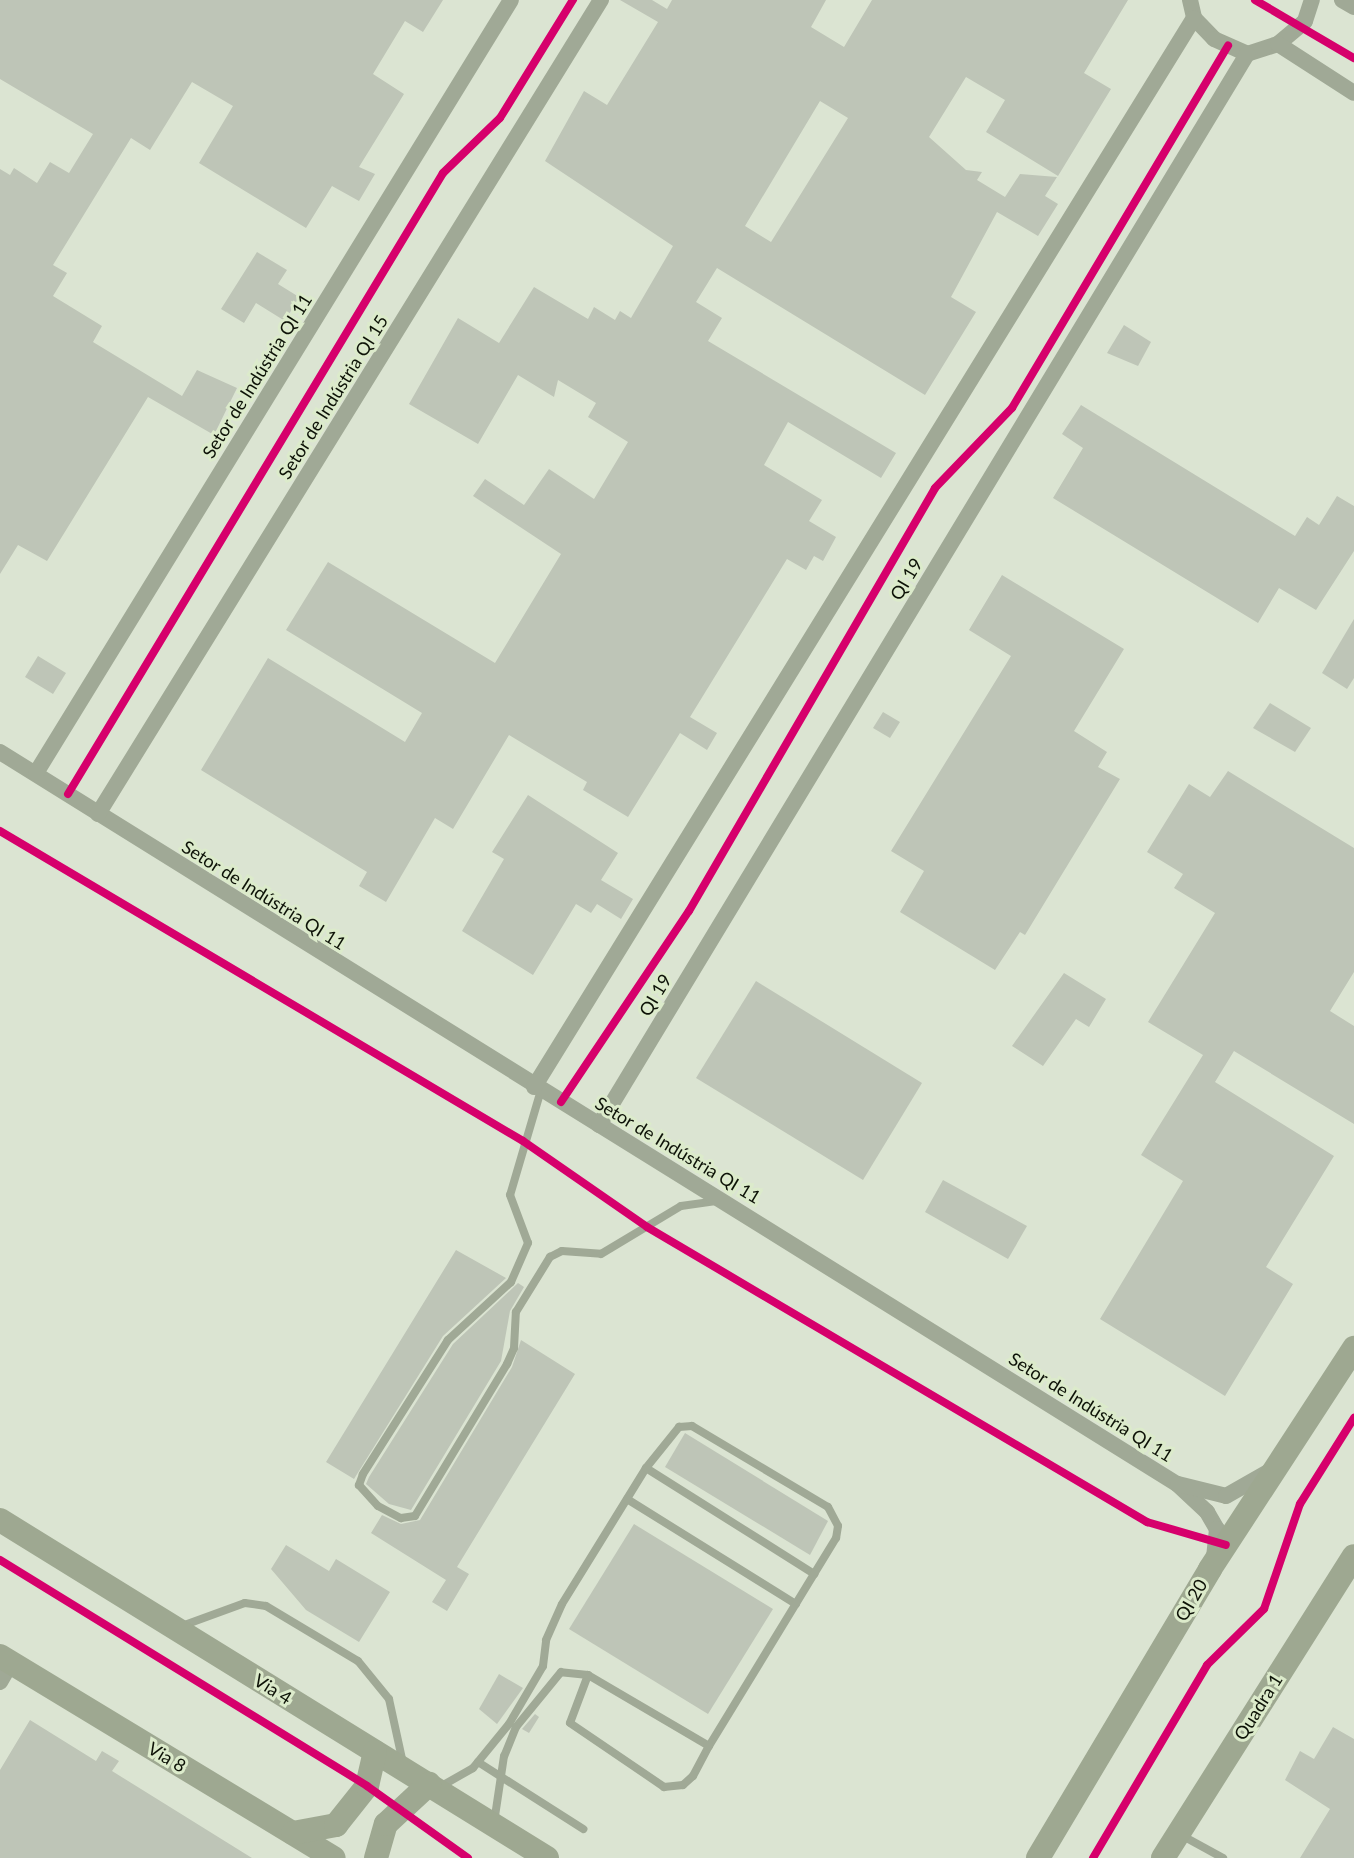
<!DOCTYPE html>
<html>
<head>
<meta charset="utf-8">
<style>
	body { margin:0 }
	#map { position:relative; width:1354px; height:1858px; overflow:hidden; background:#dbe4d2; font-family:Lato,sans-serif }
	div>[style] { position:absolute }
	.building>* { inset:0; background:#bec5b7 }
	.lane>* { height:8px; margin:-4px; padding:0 4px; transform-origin:4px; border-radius:4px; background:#a0a996 }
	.street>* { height:16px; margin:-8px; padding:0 8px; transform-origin:8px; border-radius:8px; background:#a0a996 }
	.secondary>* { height:24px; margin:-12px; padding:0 12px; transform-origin:12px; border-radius:12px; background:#9ea891 }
	.cycleway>* { height:8px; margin:-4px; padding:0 4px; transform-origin:4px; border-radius:4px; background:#d6006c }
	span { translate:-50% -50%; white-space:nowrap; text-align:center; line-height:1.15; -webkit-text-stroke:6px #dcebcb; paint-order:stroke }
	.street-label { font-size:18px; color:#0d1207 }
</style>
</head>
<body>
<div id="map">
	<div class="building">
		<i style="clip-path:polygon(0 0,443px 0,423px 32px,405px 21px,373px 74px,404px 94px,359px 167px,375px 174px,359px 201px,332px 186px,306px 228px,199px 163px,233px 106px,192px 82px,150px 150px,131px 138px,53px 265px,67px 273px,53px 296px,102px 326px,93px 342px,182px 396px,197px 370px,237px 388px,214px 435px,148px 397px,47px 561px,18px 545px,0 574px,0 169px,10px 175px,14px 168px,37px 183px,50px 162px,69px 173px,93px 134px,0 79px)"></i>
		<i style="clip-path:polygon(evenodd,620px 0,652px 0,667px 9px,672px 0,826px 0,811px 27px,844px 47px,872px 0,1128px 0,1084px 73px,1111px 89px,1058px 176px,986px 132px,1005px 100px,966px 77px,929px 137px,966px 170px,982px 172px,977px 180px,1005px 197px,1020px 174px,1057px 177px,1045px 196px,1058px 204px,1038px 236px,997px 212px,951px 297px,976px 312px,925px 395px,717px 268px,696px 302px,722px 318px,708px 341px,896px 453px,881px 478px,788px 422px,764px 465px,822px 500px,809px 521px,836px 537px,823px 561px,814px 556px,806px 570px,787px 559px,690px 717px,717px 733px,707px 750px,680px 733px,628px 817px,583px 790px,587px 782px,509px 735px,453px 829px,435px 818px,386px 902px,359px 886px,367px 872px,201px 770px,268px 658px,405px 742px,422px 713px,286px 630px,328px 562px,495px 663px,561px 554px,473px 496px,485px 479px,524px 505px,549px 469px,594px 499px,628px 442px,588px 417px,596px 403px,558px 380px,554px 397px,518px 375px,478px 444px,409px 404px,458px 318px,499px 343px,534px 287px,588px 319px,594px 307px,615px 320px,620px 311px,631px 318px,673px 246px,545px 161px,584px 91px,607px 105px,658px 22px,620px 0,820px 101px,848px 118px,771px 242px,745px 226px,820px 101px)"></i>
		<i style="clip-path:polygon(257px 252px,287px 270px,278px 284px,299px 297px,285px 321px,256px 303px,244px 323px,221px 309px)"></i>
		<i style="clip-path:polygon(1124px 325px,1151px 342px,1138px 366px,1107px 353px)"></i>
		<i style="clip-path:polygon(1081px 405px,1295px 536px,1307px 517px,1319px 525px,1337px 496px,1354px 506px,1354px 551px,1316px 610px,1279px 588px,1258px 623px,1053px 498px,1083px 448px,1062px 434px)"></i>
		<i style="clip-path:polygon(1002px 575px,1124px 649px,1074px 731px,1107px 752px,1098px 767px,1120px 779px,1025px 935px,1020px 932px,995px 970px,900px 912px,924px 871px,891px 851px,1011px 656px,969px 630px)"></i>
		<i style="clip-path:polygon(1354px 619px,1354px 678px,1347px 689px,1322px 673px)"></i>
		<i style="clip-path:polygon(38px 656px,66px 673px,53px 694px,25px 677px)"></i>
		<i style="clip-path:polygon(1270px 703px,1311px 728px,1295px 752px,1253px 728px)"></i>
		<i style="clip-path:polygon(883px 712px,900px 722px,890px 738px,873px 728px)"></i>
		<i style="clip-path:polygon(1228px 771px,1354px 848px,1354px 972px,1330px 1011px,1354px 1026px,1354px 1124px,1234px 1051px,1215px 1082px,1334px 1156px,1266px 1267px,1293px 1284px,1225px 1396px,1100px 1319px,1183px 1181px,1141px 1155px,1203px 1055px,1148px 1022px,1215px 913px,1174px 888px,1183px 874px,1147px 852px,1189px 784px,1210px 797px)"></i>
		<i style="clip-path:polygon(528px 795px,618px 853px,601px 880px,633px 899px,621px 919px,597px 904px,591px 913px,576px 904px,533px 975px,462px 931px,504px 859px,492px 852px)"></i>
		<i style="clip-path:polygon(1064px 973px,1106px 999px,1089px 1027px,1076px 1019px,1043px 1066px,1012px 1046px)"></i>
		<i style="clip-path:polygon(756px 981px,922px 1083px,863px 1180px,696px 1078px)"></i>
		<i style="clip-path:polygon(943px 1180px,1027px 1226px,1008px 1259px,925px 1212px)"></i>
		<i style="clip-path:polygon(456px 1250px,506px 1278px,443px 1336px,354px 1479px,326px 1462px)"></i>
		<i style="clip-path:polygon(518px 1283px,524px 1287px,510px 1311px,501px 1361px,411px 1510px,389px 1504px,366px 1484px,369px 1477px,453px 1344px)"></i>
		<i style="clip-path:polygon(521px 1340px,575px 1374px,457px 1567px,469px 1574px,447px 1611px,432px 1602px,446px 1580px,371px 1533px,382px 1515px,401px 1524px,420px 1520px,512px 1367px)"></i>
		<i style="clip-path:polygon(685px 1433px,828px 1521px,810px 1555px,665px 1467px)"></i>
		<i style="clip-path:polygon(634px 1524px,773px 1609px,708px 1714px,569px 1629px)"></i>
		<i style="clip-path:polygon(286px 1545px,329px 1571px,336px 1559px,390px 1592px,359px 1642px,306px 1610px,271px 1569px)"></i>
		<i style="clip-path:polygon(499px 1674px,523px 1688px,497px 1724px,479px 1709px)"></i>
		<i style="clip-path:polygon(535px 1714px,539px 1717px,529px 1733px,522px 1729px)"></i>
		<i style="clip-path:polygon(30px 1720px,96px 1761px,102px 1751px,119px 1761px,112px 1771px,252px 1858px,0 1858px,0 1770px)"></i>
		<i style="clip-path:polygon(1333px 1727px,1354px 1739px,1354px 1858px,1300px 1858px,1330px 1809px,1285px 1780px,1300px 1751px,1314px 1759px)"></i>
	</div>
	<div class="lane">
		<i style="left:541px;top:1090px;width:109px;rotate:106.4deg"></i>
		<i style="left:510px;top:1195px;width:51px;rotate:69.4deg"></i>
		<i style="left:528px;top:1243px;width:43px;rotate:113.6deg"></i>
		<i style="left:511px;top:1282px;width:86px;rotate:137.4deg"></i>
		<i style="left:448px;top:1340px;width:159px;rotate:122.4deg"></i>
		<i style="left:363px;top:1474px;width:12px;rotate:110deg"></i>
		<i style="left:359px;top:1485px;width:28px;rotate:48deg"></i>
		<i style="left:378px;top:1506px;width:26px;rotate:28deg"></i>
		<i style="left:401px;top:1518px;width:14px;rotate:-8deg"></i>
		<i style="left:415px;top:1516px;width:178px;rotate:-58.8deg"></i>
		<i style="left:507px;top:1364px;width:17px;rotate:-66deg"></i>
		<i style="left:514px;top:1348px;width:36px;rotate:-87deg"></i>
		<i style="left:516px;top:1312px;width:65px;rotate:-58.3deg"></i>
		<i style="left:550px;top:1257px;width:13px;rotate:-27deg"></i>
		<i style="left:562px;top:1251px;width:39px;rotate:4deg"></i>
		<i style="left:601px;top:1254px;width:93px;rotate:-31deg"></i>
		<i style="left:681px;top:1206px;width:37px;rotate:-8deg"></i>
		<i style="left:646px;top:1468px;width:199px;rotate:32.2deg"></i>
		<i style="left:627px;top:1499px;width:199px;rotate:31.9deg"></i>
		<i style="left:179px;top:1627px;width:70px;rotate:-20deg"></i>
		<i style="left:245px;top:1603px;width:21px;rotate:8deg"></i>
		<i style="left:266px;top:1606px;width:107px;rotate:30.9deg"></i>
		<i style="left:358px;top:1661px;width:49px;rotate:50.8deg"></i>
		<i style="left:389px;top:1699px;width:66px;rotate:77.7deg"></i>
		<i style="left:588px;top:1675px;width:51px;rotate:110.6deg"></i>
		<i style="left:570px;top:1723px;width:114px;rotate:34.2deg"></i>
		<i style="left:664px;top:1787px;width:19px;rotate:-6deg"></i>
		<i style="left:683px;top:1785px;width:13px;rotate:-42deg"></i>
		<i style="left:693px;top:1776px;width:34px;rotate:-62deg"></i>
		<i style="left:478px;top:1762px;width:125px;rotate:32.5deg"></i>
		<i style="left:438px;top:1788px;width:40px;rotate:-29.7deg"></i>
		<i style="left:473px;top:1768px;width:57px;rotate:-50.7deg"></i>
		<i style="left:509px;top:1724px;width:67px;rotate:-59.6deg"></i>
		<i style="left:543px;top:1666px;width:26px;rotate:-83deg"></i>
		<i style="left:546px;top:1640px;width:39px;rotate:-66deg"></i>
		<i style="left:562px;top:1604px;width:160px;rotate:-58.3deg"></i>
		<i style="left:646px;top:1468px;width:53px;rotate:-51.2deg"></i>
		<i style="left:679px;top:1427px;width:13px;rotate:-4deg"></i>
		<i style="left:692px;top:1426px;width:158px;rotate:30.8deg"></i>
		<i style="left:828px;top:1507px;width:21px;rotate:62deg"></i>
		<i style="left:838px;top:1526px;width:12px;rotate:99deg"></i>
		<i style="left:836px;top:1538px;width:244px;rotate:121.4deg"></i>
		<i style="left:709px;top:1746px;width:140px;rotate:-149.6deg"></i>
		<i style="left:588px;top:1675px;width:27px;rotate:-174deg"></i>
		<i style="left:561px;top:1672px;width:71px;rotate:129.3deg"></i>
		<i style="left:516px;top:1727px;width:31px;rotate:112deg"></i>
		<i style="left:504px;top:1756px;width:68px;rotate:98.5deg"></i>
		<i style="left:1181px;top:1835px;width:48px;rotate:28.7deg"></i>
	</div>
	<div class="street">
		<i style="left:1190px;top:0;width:18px;rotate:77deg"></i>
		<i style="left:1194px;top:18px;width:29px;rotate:46deg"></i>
		<i style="left:1214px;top:39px;width:36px;rotate:24deg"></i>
		<i style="left:1247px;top:54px;width:33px;rotate:-18deg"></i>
		<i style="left:1278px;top:44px;width:35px;rotate:-40deg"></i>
		<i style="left:1305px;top:21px;width:22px;rotate:-72deg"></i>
		<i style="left:1342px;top:0;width:14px;rotate:30deg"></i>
		<i style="left:1278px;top:44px;width:90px;rotate:32.8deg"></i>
		<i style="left:0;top:752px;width:1386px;rotate:31.88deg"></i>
		<i style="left:1177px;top:1484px;width:41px;rotate:43deg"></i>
		<i style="left:1207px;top:1512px;width:20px;rotate:60deg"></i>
		<i style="left:1217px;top:1529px;width:28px;rotate:96deg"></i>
		<i style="left:36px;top:773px;width:907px;rotate:-58.43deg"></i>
		<i style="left:98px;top:814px;width:957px;rotate:-58.29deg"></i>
		<i style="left:534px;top:1087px;width:1256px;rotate:-58.31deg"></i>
		<i style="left:599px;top:1125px;width:1252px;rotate:-58.82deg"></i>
		<i style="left:1178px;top:1484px;width:49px;rotate:14deg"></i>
		<i style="left:1226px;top:1496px;width:51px;rotate:-29.6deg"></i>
		<i style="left:0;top:1682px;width:22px;rotate:-60deg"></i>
	</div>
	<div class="secondary">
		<i style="left:0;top:1520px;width:643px;rotate:31.71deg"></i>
		<i style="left:0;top:1656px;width:390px;rotate:31.2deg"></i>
		<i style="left:293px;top:1833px;width:44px;rotate:-10.5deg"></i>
		<i style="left:336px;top:1825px;width:50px;rotate:-51.5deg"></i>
		<i style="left:367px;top:1786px;width:35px;rotate:-77deg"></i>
		<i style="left:376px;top:1858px;width:35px;rotate:-74deg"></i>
		<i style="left:386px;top:1824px;width:59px;rotate:-42.9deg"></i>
		<i style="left:1038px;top:1858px;width:336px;rotate:-59.2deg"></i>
		<i style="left:1210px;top:1569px;width:264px;rotate:-56.9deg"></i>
		<i style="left:1163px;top:1858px;width:357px;rotate:-57.7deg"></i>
	</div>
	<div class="cycleway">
		<i style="left:1255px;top:0;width:115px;rotate:30.4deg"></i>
		<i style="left:68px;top:794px;width:725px;rotate:-58.87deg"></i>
		<i style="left:443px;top:173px;width:79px;rotate:-44deg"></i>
		<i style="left:500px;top:118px;width:139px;rotate:-58.3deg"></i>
		<i style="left:0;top:831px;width:608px;rotate:30.66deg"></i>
		<i style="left:523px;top:1141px;width:151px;rotate:34.7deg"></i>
		<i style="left:647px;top:1227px;width:581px;rotate:30.54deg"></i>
		<i style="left:1147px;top:1522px;width:82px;rotate:16.2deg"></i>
		<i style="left:561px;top:1102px;width:230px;rotate:-56.2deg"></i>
		<i style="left:689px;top:911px;width:489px;rotate:-59.8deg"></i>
		<i style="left:935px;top:488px;width:111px;rotate:-46.1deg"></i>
		<i style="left:1012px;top:408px;width:422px;rotate:-59.2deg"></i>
		<i style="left:0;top:1560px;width:431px;rotate:31.6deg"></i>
		<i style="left:367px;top:1786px;width:124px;rotate:35.5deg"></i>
		<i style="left:1093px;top:1858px;width:224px;rotate:-59.4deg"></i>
		<i style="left:1207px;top:1665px;width:80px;rotate:-44.5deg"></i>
		<i style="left:1264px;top:1609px;width:111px;rotate:-71.1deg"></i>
		<i style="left:1300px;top:1504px;width:102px;rotate:-57.9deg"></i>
	</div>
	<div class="street-label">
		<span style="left:257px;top:376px;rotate:-58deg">Setor de Indústria QI 11</span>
		<span style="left:333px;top:397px;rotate:-58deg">Setor de Indústria QI 15</span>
		<span style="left:906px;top:579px;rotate:-59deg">QI 19</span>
		<span style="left:264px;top:895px;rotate:32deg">Setor de Indústria QI 11</span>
		<span style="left:655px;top:995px;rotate:-59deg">QI 19</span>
		<span style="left:678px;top:1150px;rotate:31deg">Setor de Indústria QI 11</span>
		<span style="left:1091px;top:1407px;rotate:32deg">Setor de Indústria QI 11</span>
		<span style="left:1191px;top:1600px;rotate:-60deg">QI 20</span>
		<span style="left:273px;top:1689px;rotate:32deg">Via 4</span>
		<span style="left:1258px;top:1707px;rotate:-58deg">Quadra 1</span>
		<span style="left:167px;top:1757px;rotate:31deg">Via 8</span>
	</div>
</div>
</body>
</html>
